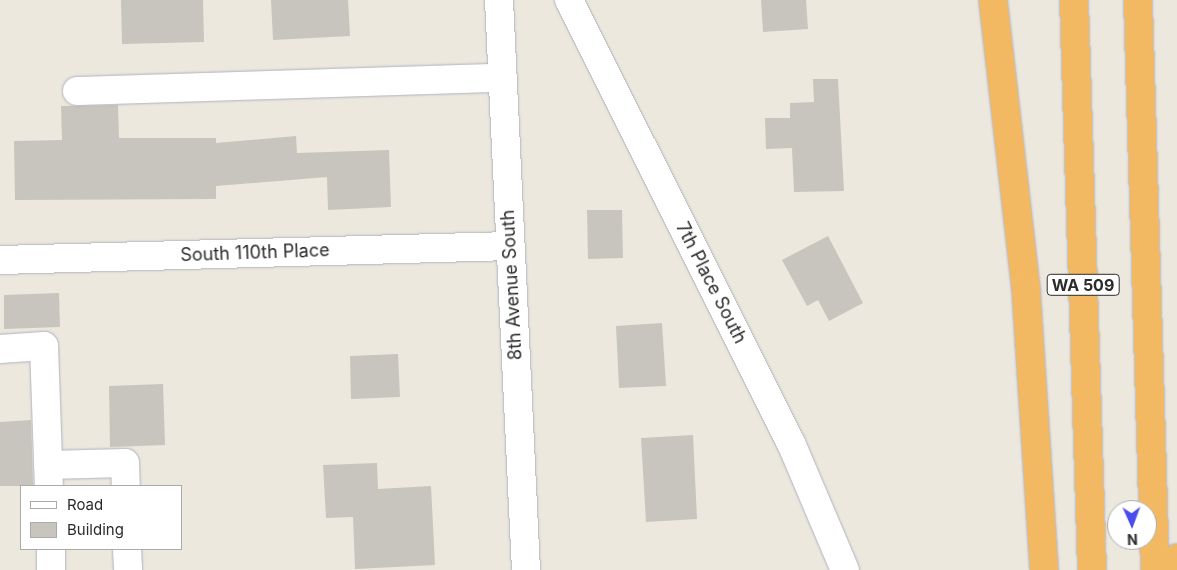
<!DOCTYPE html>
<html>
<head>
<meta charset="utf-8">
<style>
	body { margin:0 }
	#map { position:relative; width:1177px; height:570px; overflow:hidden; background:#ece8de; font-family:Inter,sans-serif }
	div>[style] { position:absolute }
	.building>* { inset:0; background:#c7c5bd }
	.roads { filter:drop-shadow(0 0 1px #b1b2bd) drop-shadow(0 0 1px #b1b2bd) }
	.minor>* { height:28px; margin:-14px; padding:0 14px; transform-origin:14px; border-radius:14px; background:#fff }
	.highway>* { height:28px; margin:-14px; padding:0 14px; transform-origin:14px; border-radius:14px; background:#f3b962 }
	span { translate:-50% -50%; white-space:nowrap; text-align:center; line-height:1.15; -webkit-text-stroke:4px #fff; paint-order:stroke }
	.shield-label span { padding:1px 4px; background:#fff; border:1px solid; border-radius:4px; -webkit-text-stroke-width:0 }
	.shield-label { font-size:16px; color:#2b2b2b; font-weight:700 }
	.street-label { font-size:18px; color:#2b2b2b }
	.legend { position:absolute; left:20px; top:485px; width:162px; height:65px; box-sizing:border-box; background:#fff; border:1px solid #aaa; margin:0; padding:6px 9px; list-style:none; font-size:15px; color:#2b2b2b }
	.legend li { display:flex; align-items:center; gap:10px; height:25px }
	.legend b { width:25px; border:1px solid #aaa }
	.north { position:absolute; left:1107px; top:500px; width:50px; height:50px; box-sizing:border-box; background:#fff; border:1px solid #aaa; border-radius:50%; rotate:178deg; font-size:14px; font-weight:700; line-height:20px; text-align:center; color:#2b2b2b }
	.north::after { content:''; display:block; margin:auto; width:18px; height:22px; background:#4a4ced; clip-path:polygon(50% 0,100% 100%,50% 72%,0 100%) }
</style>
</head>
<body>
<div id="map">
	<div class="building">
		<i style="clip-path:polygon(121px 0,203px 0,204px 42px,122px 44px)"></i>
		<i style="clip-path:polygon(271px 0,348px 0,350px 36px,273px 40px)"></i>
		<i style="clip-path:polygon(761px 0,806px 0,808px 29px,763px 32px)"></i>
		<i style="clip-path:polygon(813px 79px,838px 79px,844px 191px,794px 192px,792px 148px,766px 149px,765px 118px,790px 118px,790px 103px,814px 102px)"></i>
		<i style="clip-path:polygon(118px 105px,119px 138px,216px 138px,216px 143px,296px 136px,297px 153px,389px 150px,391px 207px,328px 210px,327px 177px,216px 186px,216px 199px,15px 200px,14px 141px,62px 140px,61px 106px)"></i>
		<i style="clip-path:polygon(587px 210px,622px 210px,623px 258px,588px 259px)"></i>
		<i style="clip-path:polygon(828px 236px,863px 303px,829px 321px,818px 300px,807px 306px,782px 260px)"></i>
		<i style="clip-path:polygon(59px 293px,60px 327px,4px 329px,4px 295px)"></i>
		<i style="clip-path:polygon(662px 323px,666px 386px,619px 388px,616px 326px)"></i>
		<i style="clip-path:polygon(398px 354px,400px 397px,351px 399px,350px 356px)"></i>
		<i style="clip-path:polygon(163px 384px,165px 445px,110px 447px,109px 386px)"></i>
		<i style="clip-path:polygon(31px 420px,33px 486px,0 486px,0 422px)"></i>
		<i style="clip-path:polygon(693px 435px,697px 519px,646px 522px,641px 438px)"></i>
		<i style="clip-path:polygon(377px 463px,378px 489px,431px 486px,435px 565px,355px 569px,353px 517px,326px 518px,323px 465px)"></i>
	</div>
	<div class="roads">
		<div class="minor">
			<i style="left:499px;top:0;width:571px;rotate:87.29deg"></i>
			<i style="left:569px;top:0;width:496px;rotate:63.4deg"></i>
			<i style="left:791px;top:443px;width:138px;rotate:67deg"></i>
			<i style="left:77px;top:91px;width:425px;rotate:-1.8deg"></i>
			<i style="left:0;top:260px;width:510px;rotate:-1.57deg"></i>
			<i style="left:0;top:349px;width:44px;rotate:-3.9deg"></i>
			<i style="left:44px;top:346px;width:140px;rotate:88deg"></i>
			<i style="left:48px;top:465px;width:77px;rotate:-1.5deg"></i>
			<i style="left:125px;top:463px;width:23px;rotate:88deg"></i>
			<i style="left:51px;top:549px;width:21px;rotate:90deg"></i>
			<i style="left:127px;top:549px;width:21px;rotate:87deg"></i>
		</div>
		<div class="highway">
			<i style="left:993px;top:0;width:292px;rotate:83.5deg"></i>
			<i style="left:1026px;top:290px;width:281px;rotate:86.3deg"></i>
			<i style="left:1074px;top:0;width:570px;rotate:88.19deg"></i>
			<i style="left:1138px;top:0;width:570px;rotate:88.29deg"></i>
			<i style="left:1175px;top:570px;width:12px;rotate:-81deg"></i>
		</div>
	</div>
	<div class="shield-label">
		<span style="left:1083px;top:285px">WA 509</span>
	</div>
	<div class="street-label">
		<span style="left:255px;top:253px;rotate:-2deg">South 110th Place</span>
		<span style="left:711px;top:283px;rotate:63deg">7th Place South</span>
		<span style="left:512px;top:285px;rotate:-93deg">8th Avenue South</span>
	</div>
	<ul class="legend">
	<li><b style="height:6px;background:#fff"></b>Road</li>
	<li><b style="height:14px;background:#c7c5bd"></b>Building</li>
	</ul>
	<div class="north">N</div>
</div>
</body>
</html>
